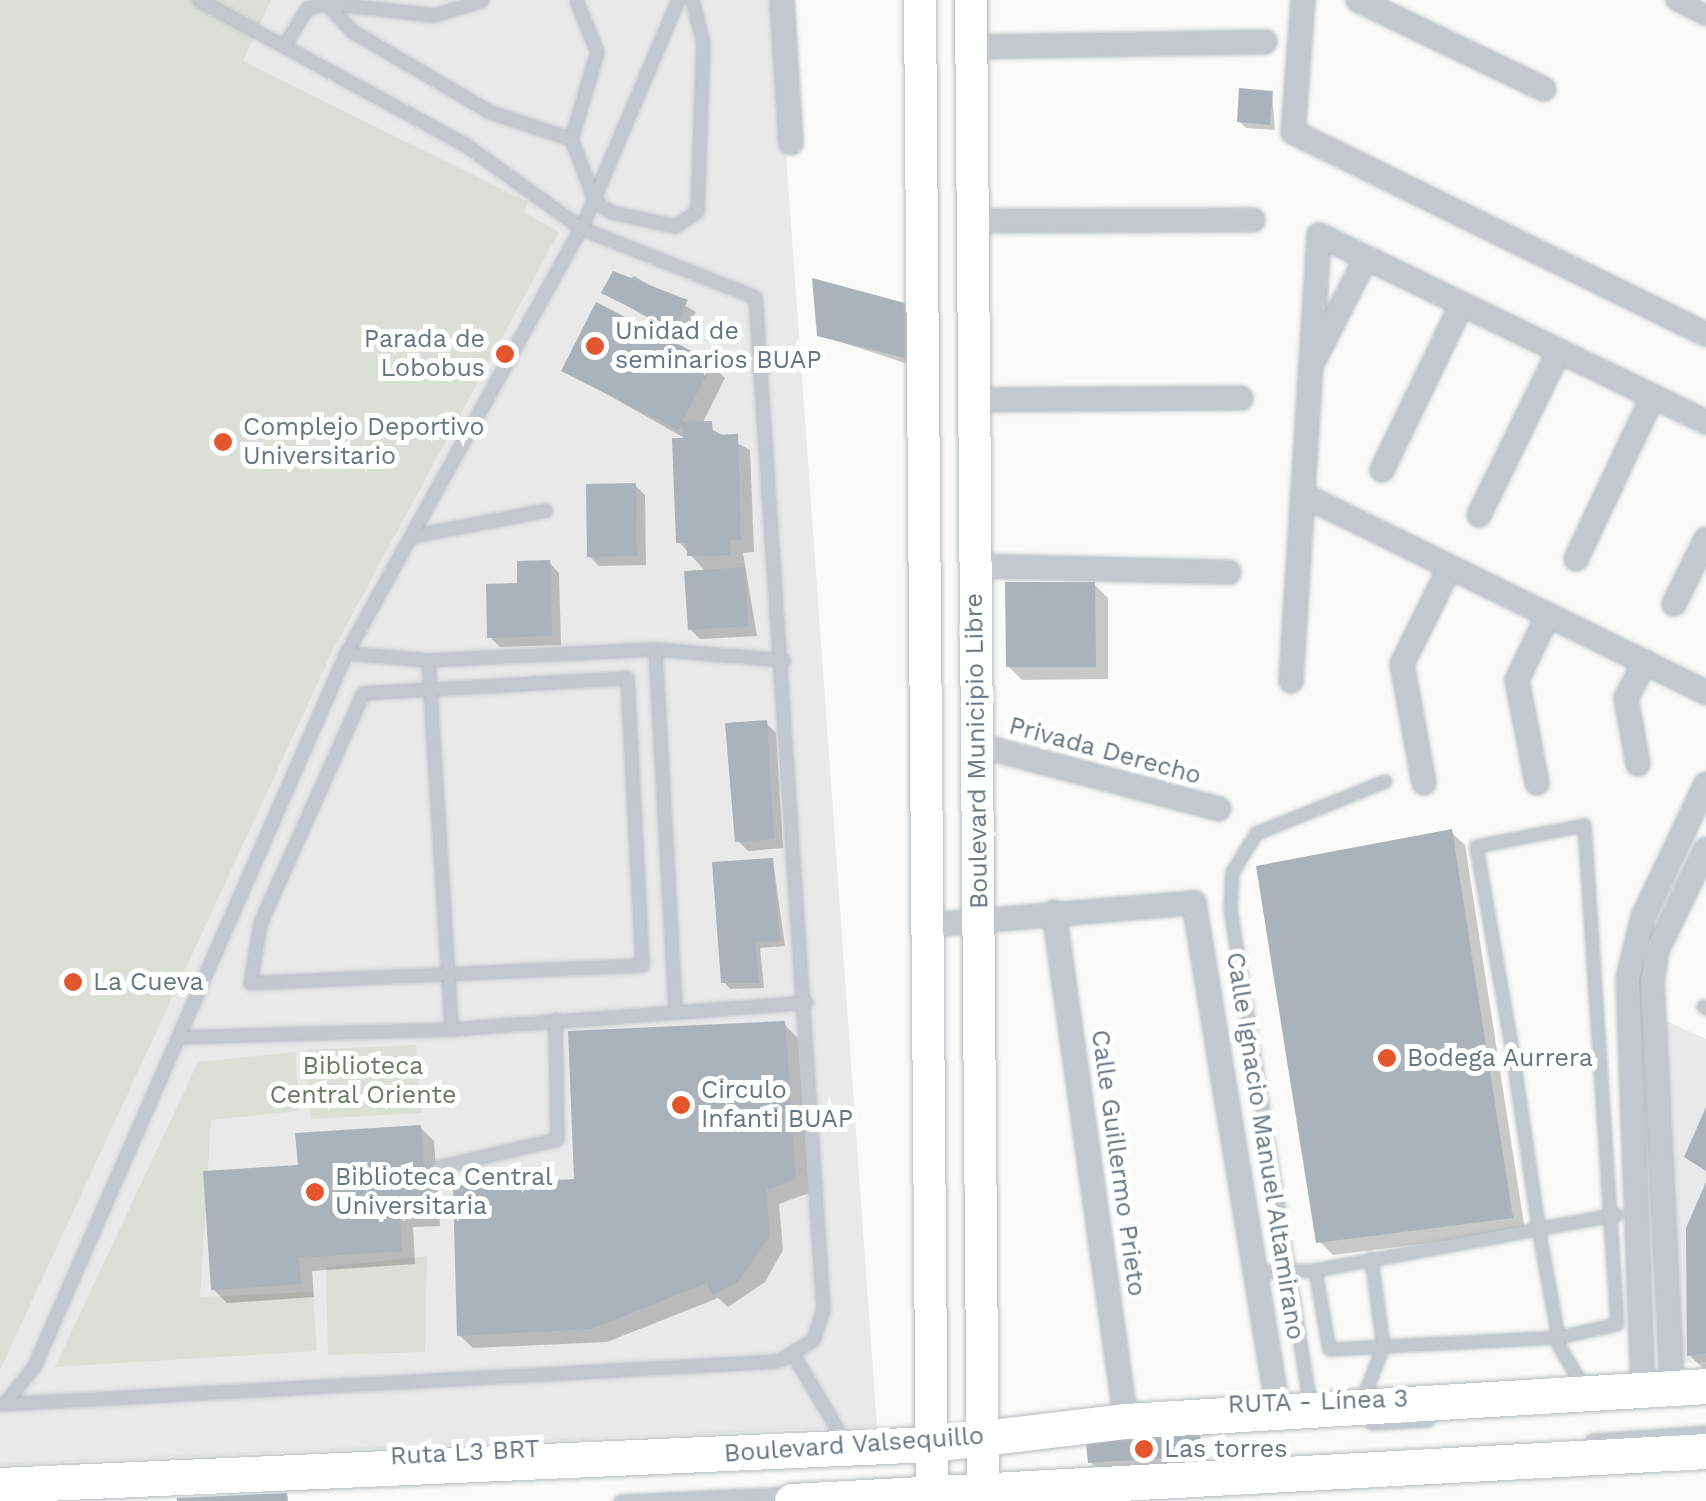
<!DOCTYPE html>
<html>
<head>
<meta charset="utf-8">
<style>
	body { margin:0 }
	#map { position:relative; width:1706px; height:1501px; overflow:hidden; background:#fafaf8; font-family:"Work Sans",sans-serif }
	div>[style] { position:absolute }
	.built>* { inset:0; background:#e8e9e9 }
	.green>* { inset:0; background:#dadfd7 }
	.shadow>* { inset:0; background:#0003 }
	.building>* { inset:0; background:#aab3b9 }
	.roads { filter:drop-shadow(0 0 2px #b3babf) drop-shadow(0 0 2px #b3babf) }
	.service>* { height:11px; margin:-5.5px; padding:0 5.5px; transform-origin:5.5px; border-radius:5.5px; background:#c3c8cc }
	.pedestrian>* { height:18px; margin:-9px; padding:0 9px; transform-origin:9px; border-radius:9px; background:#c3c8cc }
	.minor>* { height:22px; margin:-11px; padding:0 11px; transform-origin:11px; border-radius:11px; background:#c3c8cc }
	.secondary>* { height:32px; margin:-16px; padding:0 16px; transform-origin:16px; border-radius:16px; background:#fff }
	.primary>* { height:35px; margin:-17.5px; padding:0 17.5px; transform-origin:17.5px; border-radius:17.5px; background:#fff }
	.dots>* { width:28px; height:28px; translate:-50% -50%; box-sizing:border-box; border:5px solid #fff; border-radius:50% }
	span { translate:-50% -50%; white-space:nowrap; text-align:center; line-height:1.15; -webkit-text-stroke:10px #fff; paint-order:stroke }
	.poi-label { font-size:25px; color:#657683 }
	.left { translate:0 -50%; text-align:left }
	.right { translate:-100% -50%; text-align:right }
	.street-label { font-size:25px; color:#657683 }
	.park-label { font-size:25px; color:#687a64 }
</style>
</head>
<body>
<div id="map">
	<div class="built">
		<i style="clip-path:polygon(0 0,775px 0,877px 1426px,0 1465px)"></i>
		<i style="clip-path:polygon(1666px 1021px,1706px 1039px,1706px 1362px,1676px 1363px)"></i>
	</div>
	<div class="green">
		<i style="clip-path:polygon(0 0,271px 0,243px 61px,528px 202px,524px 212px,559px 232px,332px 652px,0 1370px)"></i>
		<i style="clip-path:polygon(416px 1045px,422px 1113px,311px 1119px,305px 1050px)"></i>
		<i style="clip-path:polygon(296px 1052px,298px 1111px,211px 1120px,200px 1297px,313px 1292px,317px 1351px,55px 1367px,198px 1062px)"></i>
		<i style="clip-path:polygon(427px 1256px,425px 1352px,328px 1355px,326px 1267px)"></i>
	</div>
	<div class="shadow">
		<i style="clip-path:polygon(1272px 93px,1275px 130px,1246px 128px,1239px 121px)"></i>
		<i style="clip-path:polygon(634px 276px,696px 312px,683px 338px,605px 293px)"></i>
		<i style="clip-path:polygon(903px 305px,914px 315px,914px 366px,819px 335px)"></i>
		<i style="clip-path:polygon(711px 364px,725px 378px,702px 424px,750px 450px,754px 552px,743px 553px,757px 636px,700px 639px,690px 629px,706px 572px,679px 542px,688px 440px,564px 370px)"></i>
		<i style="clip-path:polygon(635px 485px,645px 495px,646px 565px,599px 566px,589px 556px)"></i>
		<i style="clip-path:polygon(549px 562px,559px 573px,561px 645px,500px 647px,490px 637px,520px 586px)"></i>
		<i style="clip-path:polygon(1094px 584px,1108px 598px,1108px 679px,1022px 680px,1008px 666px)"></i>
		<i style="clip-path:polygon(766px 723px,776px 733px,783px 848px,748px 851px,738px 841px)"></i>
		<i style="clip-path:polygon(1451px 832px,1465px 845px,1525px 1231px,1333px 1255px,1319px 1241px)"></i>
		<i style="clip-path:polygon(773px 861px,785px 946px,760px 948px,764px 988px,730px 989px,724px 982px)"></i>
		<i style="clip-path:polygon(784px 1024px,798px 1038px,809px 1193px,779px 1204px,783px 1250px,765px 1282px,728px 1307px,718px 1298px,607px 1342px,473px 1348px,459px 1335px,577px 1182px)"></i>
		<i style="clip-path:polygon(420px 1127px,434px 1141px,440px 1226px,413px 1227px,415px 1264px,312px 1271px,314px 1297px,227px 1303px,213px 1289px)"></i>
		<i style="clip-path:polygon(1706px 1188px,1706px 1368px,1703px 1368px,1689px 1355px)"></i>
		<i style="clip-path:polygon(1199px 1436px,1210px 1465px,1101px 1472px,1090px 1462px)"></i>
	</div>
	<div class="building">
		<i style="clip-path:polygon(1239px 88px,1273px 91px,1270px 125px,1237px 122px)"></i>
		<i style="clip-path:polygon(613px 271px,688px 300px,673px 329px,601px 293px)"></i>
		<i style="clip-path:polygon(812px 278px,905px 303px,905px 358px,817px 336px)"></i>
		<i style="clip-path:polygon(596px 302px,713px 362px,682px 422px,712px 421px,713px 435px,738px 434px,741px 540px,730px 540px,731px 555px,687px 556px,687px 543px,676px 543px,672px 438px,683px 438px,682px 423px,678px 430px,561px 371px)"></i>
		<i style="clip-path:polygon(636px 483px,637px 556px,587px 557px,586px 484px)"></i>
		<i style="clip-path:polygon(550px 560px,552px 636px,487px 638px,486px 584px,517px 583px,517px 561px)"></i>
		<i style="clip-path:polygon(745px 567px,748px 626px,688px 630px,684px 571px)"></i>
		<i style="clip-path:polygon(1005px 582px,1095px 582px,1096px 667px,1006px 667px)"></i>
		<i style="clip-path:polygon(767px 720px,774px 839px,735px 842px,725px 723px)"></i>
		<i style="clip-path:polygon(1452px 829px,1513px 1218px,1316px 1243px,1256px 866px)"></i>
		<i style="clip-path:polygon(773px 858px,780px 941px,755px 942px,759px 983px,721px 983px,712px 862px)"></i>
		<i style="clip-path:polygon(785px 1021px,796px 1179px,766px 1190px,770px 1236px,738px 1282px,712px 1295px,707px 1283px,592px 1329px,457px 1336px,453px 1186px,574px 1179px,568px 1031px)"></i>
		<i style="clip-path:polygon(1706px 1107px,1706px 1171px,1684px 1157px)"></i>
		<i style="clip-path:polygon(421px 1125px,427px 1213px,400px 1214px,402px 1251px,299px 1258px,301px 1284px,211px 1290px,203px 1171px,298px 1165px,295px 1133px)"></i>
		<i style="clip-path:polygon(1706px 1182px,1706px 1353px,1687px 1356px,1686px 1228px)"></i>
		<i style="clip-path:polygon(1200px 1433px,1202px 1456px,1088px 1463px,1086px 1443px)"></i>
		<i style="clip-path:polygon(287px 1493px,288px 1501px,177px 1501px,177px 1498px)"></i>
	</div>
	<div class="roads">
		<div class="service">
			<i style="left:482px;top:0;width:50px;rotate:162.6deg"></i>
			<i style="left:434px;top:15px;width:109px;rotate:-173.7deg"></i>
			<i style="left:326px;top:3px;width:38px;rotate:47deg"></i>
			<i style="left:352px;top:31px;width:160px;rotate:30.4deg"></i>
			<i style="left:490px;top:112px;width:85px;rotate:18.4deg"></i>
			<i style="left:571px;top:139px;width:66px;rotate:68.8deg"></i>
			<i style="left:595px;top:201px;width:19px;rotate:35deg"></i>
			<i style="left:611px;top:212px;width:66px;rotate:12.3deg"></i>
			<i style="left:675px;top:226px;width:27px;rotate:-34deg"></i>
			<i style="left:697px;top:211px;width:168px;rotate:-88deg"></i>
			<i style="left:703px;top:43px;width:44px;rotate:-104.3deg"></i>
			<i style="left:285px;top:44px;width:42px;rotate:-58.6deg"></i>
			<i style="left:307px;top:8px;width:20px;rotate:-15deg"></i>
			<i style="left:571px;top:139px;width:91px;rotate:-73.4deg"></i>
			<i style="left:597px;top:52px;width:56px;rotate:-112deg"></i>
			<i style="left:411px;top:536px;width:137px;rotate:-10.9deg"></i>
			<i style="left:655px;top:649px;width:360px;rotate:86.8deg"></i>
			<i style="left:346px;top:653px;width:82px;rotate:4.9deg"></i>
			<i style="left:428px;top:660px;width:227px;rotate:-2.8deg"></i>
			<i style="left:655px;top:649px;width:129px;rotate:4.9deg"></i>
			<i style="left:428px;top:660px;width:370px;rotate:86.4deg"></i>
			<i style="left:627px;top:678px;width:287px;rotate:87deg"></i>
			<i style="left:642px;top:965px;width:392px;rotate:177.4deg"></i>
			<i style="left:250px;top:983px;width:61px;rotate:-80.5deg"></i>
			<i style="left:260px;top:923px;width:252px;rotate:-65.9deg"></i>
			<i style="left:363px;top:693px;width:264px;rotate:-3.3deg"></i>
			<i style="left:1703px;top:1006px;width:4px;rotate:34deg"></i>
			<i style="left:178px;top:1037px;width:273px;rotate:-1.7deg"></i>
			<i style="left:451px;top:1029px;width:356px;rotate:-4.3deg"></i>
			<i style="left:438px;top:1167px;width:122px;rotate:-13.2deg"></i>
			<i style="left:557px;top:1139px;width:120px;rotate:-91deg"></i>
			<i style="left:1315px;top:1270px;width:80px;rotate:80deg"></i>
			<i style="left:1329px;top:1349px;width:229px;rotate:-3deg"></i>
			<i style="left:1558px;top:1337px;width:60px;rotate:-12.4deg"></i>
			<i style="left:1617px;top:1324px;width:500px;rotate:-93.78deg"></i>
			<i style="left:1584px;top:825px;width:110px;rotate:169deg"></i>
			<i style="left:1476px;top:846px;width:202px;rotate:80deg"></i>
			<i style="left:1511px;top:1045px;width:190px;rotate:81.5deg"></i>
			<i style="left:1539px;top:1233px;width:106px;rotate:79.6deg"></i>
			<i style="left:1558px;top:1337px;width:9px;rotate:84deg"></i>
			<i style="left:1559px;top:1346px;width:49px;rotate:59.2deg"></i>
			<i style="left:1257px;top:1272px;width:58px;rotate:-2deg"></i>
			<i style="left:1315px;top:1270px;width:306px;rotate:-10.5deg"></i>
			<i style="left:794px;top:1356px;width:102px;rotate:59.4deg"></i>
			<i style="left:1361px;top:1403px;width:61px;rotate:-68.9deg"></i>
			<i style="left:1383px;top:1346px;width:89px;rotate:-97.8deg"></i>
			<i style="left:0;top:1404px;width:779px;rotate:-3.16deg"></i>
			<i style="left:778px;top:1361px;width:41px;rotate:-31deg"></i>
			<i style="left:813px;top:1340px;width:33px;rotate:-72deg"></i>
			<i style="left:823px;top:1309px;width:1014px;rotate:-93.84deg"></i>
			<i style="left:755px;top:297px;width:187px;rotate:-158.4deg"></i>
			<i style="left:581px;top:228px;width:142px;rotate:-144.2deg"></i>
			<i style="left:466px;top:145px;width:304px;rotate:-151.5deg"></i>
			<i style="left:4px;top:1404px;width:48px;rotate:-51.7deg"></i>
			<i style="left:34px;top:1366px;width:778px;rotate:-66.37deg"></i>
			<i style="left:346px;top:653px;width:486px;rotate:-61.1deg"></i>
			<i style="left:581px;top:228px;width:248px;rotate:-67deg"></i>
			<i style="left:1310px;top:1405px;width:502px;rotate:-99.16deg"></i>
			<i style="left:1230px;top:909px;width:37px;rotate:-87deg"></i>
			<i style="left:1232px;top:872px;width:46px;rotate:-58.4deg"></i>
			<i style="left:1256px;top:833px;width:139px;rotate:-22deg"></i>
			<i style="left:1371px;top:1423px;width:57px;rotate:-3deg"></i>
			<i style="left:1592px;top:1440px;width:114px;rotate:-4deg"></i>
			<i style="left:620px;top:1501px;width:171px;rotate:-2.7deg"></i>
		</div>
		<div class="pedestrian">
			<i style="left:1676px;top:0;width:34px;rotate:27deg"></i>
		</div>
		<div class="minor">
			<i style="left:782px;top:0;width:143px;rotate:86.4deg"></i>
			<i style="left:1303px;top:0;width:132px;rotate:94.3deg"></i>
			<i style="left:1293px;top:132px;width:460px;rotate:26.1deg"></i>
			<i style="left:1358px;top:0;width:206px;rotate:25.6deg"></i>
			<i style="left:972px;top:47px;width:293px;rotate:-1deg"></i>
			<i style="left:973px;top:221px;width:280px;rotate:-0.2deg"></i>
			<i style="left:1314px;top:360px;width:114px;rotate:-63deg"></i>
			<i style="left:975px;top:400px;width:266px;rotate:-0.4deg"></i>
			<i style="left:1382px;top:470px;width:184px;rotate:-64.3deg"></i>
			<i style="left:1303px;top:495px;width:449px;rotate:26.1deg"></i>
			<i style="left:1479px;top:515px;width:182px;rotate:-64deg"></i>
			<i style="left:1576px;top:559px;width:180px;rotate:-64.7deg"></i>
			<i style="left:975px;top:566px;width:254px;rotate:1.4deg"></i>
			<i style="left:1674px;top:604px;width:72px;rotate:-63.8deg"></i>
			<i style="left:1291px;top:681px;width:447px;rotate:-86.4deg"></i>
			<i style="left:1319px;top:235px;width:430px;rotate:25.8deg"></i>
			<i style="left:977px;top:745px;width:250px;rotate:14.8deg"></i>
			<i style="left:1638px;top:764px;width:67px;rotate:-100.3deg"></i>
			<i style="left:1626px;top:698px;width:41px;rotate:-62.2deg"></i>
			<i style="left:1424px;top:783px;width:121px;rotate:-100.5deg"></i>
			<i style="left:1402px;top:664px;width:108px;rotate:-63.7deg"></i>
			<i style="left:1537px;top:783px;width:105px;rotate:-101deg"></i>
			<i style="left:1517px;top:680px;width:72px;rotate:-64.5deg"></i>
			<i style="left:1054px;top:912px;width:514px;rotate:81.95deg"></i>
			<i style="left:930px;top:925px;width:265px;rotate:-4.8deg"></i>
			<i style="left:1194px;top:903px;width:519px;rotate:80.57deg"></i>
			<i style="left:1672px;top:1388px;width:406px;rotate:-92.8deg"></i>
			<i style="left:1652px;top:982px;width:32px;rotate:-81deg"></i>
			<i style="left:1657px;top:950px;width:112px;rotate:-64.1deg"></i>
			<i style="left:1643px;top:1389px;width:410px;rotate:-92.1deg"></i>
			<i style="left:1628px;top:979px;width:64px;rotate:-76.4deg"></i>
			<i style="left:1643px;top:917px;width:147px;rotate:-64.7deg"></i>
		</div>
		<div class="secondary">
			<i style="left:920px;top:0;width:1501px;rotate:89.54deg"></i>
			<i style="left:971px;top:0;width:1501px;rotate:89.54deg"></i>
		</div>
		<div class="primary">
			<i style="left:0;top:1485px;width:933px;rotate:-2.52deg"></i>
			<i style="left:932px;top:1444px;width:195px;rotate:-6.8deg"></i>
			<i style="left:1126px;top:1421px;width:581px;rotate:-3.45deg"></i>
			<i style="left:792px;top:1501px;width:915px;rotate:-3.13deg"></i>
		</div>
	</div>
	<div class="dots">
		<i style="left:595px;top:346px;background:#e4572e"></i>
		<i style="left:505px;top:354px;background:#e4572e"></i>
		<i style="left:223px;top:442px;background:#e4572e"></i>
		<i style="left:73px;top:982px;background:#e4572e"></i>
		<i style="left:1387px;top:1058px;background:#e4572e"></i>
		<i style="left:681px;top:1105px;background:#e4572e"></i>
		<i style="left:315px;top:1192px;background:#e4572e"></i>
		<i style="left:1144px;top:1449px;background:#e4572e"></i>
	</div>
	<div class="poi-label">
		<span class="left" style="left:615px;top:346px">Unidad de<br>seminarios BUAP</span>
		<span class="right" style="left:485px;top:354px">Parada de<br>Lobobus</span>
		<span class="left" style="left:243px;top:442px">Complejo Deportivo<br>Universitario</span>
		<span class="left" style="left:93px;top:982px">La Cueva</span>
		<span class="left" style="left:1407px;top:1058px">Bodega Aurrera</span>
		<span class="left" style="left:701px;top:1105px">Circulo<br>Infanti BUAP</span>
		<span class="left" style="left:335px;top:1192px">Biblioteca Central<br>Universitaria</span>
		<span class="left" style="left:1164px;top:1449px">Las torres</span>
	</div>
	<div class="street-label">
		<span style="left:977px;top:751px;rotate:-91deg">Boulevard Municipio Libre</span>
		<span style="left:1105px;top:751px;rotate:15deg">Privada Derecho</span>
		<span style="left:1265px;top:1146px;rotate:81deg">Calle Ignacio Manuel Altamirano</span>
		<span style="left:1118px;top:1163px;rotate:82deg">Calle Guillermo Prieto</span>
		<span style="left:1318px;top:1402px;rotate:-2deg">RUTA - Línea 3</span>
		<span style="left:854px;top:1445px;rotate:-4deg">Boulevard Valsequillo</span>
		<span style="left:465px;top:1453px;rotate:-3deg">Ruta L3 BRT</span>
	</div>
	<div class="park-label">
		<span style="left:363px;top:1081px">Biblioteca<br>Central Oriente</span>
	</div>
</div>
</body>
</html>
